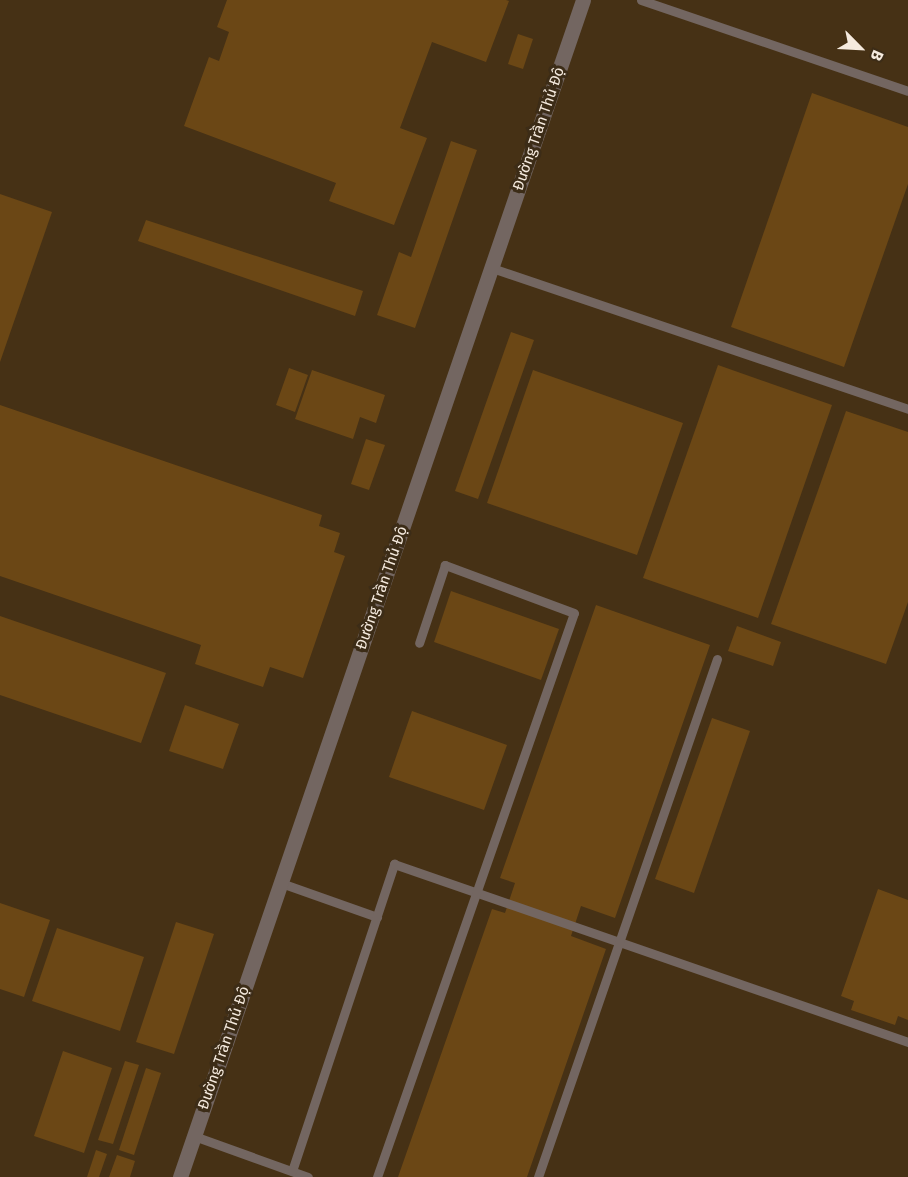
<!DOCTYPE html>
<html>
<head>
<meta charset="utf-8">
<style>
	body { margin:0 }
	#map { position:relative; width:908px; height:1177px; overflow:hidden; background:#3c2c17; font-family:"Fira Sans",sans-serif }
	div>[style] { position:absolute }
	.built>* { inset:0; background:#463115 }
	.building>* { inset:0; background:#6b4715 }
	.lane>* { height:9px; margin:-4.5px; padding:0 4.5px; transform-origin:4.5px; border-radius:4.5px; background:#736661 }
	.street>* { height:15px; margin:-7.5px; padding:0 7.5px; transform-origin:7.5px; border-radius:7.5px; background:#736661 }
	span { translate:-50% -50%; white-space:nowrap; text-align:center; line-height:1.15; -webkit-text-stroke:6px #3c2c17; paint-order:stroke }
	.street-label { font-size:15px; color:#f5eade }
	.north { position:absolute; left:830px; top:18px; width:60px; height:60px; -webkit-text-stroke:4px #3c2c17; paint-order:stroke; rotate:114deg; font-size:16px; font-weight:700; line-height:24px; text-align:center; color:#f5eade }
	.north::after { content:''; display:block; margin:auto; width:21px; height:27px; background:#f5eade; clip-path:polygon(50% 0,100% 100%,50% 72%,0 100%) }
</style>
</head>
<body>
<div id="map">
	<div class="built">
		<i style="clip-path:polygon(0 0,908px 0,908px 1177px,0 1177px)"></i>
	</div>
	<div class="building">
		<i style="clip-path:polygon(227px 0,506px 0,509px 1px,486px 62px,432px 42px,400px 128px,427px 138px,394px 225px,329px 201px,336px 183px,184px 126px,209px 57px,219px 61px,229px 32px,217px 27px)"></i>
		<i style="clip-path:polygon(518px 34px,533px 39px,523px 69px,508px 64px)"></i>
		<i style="clip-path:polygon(812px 93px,908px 127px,908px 184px,844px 367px,731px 327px)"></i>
		<i style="clip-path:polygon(451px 141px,477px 150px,415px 328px,377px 315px,399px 252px,411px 257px)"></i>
		<i style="clip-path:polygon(0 194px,52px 212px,0 362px)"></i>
		<i style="clip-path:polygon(146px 220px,363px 291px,355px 316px,138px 241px)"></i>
		<i style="clip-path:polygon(511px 332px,534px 340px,478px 499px,455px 491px)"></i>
		<i style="clip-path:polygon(718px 365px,832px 405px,758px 618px,643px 578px)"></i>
		<i style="clip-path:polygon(289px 368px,308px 375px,295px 412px,276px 405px)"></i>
		<i style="clip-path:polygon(312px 370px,385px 395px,376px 423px,360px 417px,353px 439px,295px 419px)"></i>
		<i style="clip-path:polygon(533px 370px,683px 423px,637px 555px,487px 503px)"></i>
		<i style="clip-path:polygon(0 405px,322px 515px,319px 526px,340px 533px,334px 552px,345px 556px,303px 678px,270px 667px,263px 687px,195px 664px,201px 645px,0 576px)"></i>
		<i style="clip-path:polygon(846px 411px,908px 432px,908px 602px,886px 664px,771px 624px)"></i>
		<i style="clip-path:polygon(366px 439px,385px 445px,369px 490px,351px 484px)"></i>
		<i style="clip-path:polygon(451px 591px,559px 629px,541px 680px,434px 642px)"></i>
		<i style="clip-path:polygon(596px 605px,710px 645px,615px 918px,581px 906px,571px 936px,606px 949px,527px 1177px,398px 1177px,492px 909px,505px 913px,515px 883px,500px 878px)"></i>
		<i style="clip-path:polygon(0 616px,166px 673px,141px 743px,0 695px)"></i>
		<i style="clip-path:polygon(737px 626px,781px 642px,773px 666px,728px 651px)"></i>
		<i style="clip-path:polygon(185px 705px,239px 724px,223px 769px,169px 751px)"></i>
		<i style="clip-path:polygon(412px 711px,507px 745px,484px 810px,389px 777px)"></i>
		<i style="clip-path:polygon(712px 718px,750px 731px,694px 893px,655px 879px)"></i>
		<i style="clip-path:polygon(878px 889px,908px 900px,908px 1020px,898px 1016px,895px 1025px,851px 1010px,854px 1001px,841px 996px)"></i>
		<i style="clip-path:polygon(0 903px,50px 920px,24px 997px,0 989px)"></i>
		<i style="clip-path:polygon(176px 922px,214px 934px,174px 1054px,136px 1042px)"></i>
		<i style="clip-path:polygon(57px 928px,144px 957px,120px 1031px,32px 1001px)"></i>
		<i style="clip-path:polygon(63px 1051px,112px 1068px,84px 1153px,34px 1136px)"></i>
		<i style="clip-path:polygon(125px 1061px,139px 1065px,113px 1144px,98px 1140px)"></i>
		<i style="clip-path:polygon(146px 1068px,161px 1073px,134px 1155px,119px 1150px)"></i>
		<i style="clip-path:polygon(96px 1150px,107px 1154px,99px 1177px,87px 1177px)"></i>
		<i style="clip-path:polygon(117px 1155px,135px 1161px,130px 1177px,109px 1177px)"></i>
	</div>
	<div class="lane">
		<i style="left:641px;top:0;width:282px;rotate:18.8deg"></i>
		<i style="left:492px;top:268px;width:439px;rotate:18.7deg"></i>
		<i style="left:281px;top:883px;width:102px;rotate:19.5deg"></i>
		<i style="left:194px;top:1136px;width:121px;rotate:19.8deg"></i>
		<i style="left:292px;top:1171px;width:324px;rotate:-71.6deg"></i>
		<i style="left:394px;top:864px;width:544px;rotate:19.1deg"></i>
		<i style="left:377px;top:1177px;width:597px;rotate:-70.75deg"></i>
		<i style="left:574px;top:613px;width:138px;rotate:-159.6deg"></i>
		<i style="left:445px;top:565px;width:82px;rotate:108.4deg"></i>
		<i style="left:538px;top:1177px;width:548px;rotate:-70.94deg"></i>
	</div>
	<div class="street">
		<i style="left:180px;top:1177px;width:1244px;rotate:-71.1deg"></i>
	</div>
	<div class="street-label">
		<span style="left:539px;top:129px;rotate:-71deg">Đường Trần Thủ Độ</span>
		<span style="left:382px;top:588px;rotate:-71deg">Đường Trần Thủ Độ</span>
		<span style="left:224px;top:1048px;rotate:-71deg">Đường Trần Thủ Độ</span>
	</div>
	<div class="north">B</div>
</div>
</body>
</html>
